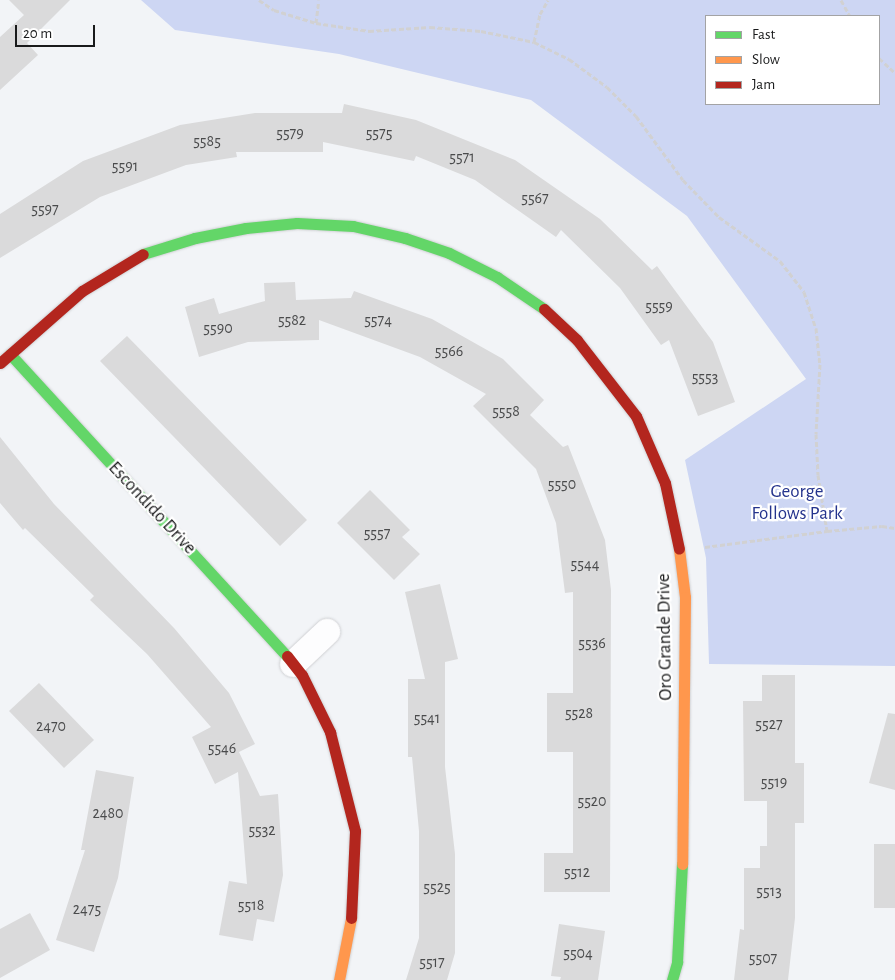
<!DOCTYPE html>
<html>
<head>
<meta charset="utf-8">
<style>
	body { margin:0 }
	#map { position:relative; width:895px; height:980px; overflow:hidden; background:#f2f4f7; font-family:"Alegreya Sans",sans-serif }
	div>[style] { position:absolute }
	.green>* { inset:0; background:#cdd6f3 }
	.building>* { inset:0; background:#dadadb }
	.path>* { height:3px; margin-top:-1.5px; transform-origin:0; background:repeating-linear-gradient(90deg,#d1d1d2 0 5px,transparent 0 7.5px) }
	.roads { filter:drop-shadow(0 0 1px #cfd0d3) drop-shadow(0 0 1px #cfd0d3) }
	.street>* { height:26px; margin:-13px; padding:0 13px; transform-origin:13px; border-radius:13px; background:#fdfdfe }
	.fast>* { height:11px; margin:-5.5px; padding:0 5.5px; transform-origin:5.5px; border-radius:5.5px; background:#63d668 }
	.slow>* { height:11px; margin:-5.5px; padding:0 5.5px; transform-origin:5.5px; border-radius:5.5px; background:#ff974d }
	.jam>* { height:11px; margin:-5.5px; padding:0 5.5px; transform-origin:5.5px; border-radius:5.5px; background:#b3261e }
	span { translate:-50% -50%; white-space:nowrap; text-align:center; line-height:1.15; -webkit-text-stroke:4.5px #fff; paint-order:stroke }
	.number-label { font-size:16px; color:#4a4b4c }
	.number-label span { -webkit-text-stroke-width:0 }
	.park-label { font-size:19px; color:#25348d }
	.street-label { font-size:19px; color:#191a1b }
	.legend { position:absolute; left:705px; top:15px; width:175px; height:90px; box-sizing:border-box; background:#fff; border:1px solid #a3a3a4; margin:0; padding:6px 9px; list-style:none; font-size:15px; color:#191a1b }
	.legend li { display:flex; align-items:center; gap:10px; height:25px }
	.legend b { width:25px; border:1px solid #a3a3a4 }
	.scale { position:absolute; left:15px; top:25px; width:80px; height:22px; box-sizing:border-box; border:2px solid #191a1b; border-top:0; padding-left:6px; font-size:15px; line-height:18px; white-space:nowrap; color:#191a1b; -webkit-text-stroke:4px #fff; paint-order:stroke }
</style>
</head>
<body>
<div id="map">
	<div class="green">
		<i style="clip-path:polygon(evenodd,141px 0,895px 0,895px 666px,709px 664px,706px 558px,685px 460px,806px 379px,687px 216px,531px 100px,339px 54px,175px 30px,141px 0,706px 16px,879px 16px,879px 104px,706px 104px,706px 16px)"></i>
	</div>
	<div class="building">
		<i style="clip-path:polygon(9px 0,70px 0,27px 43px,38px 55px,0 90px,0 37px,24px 15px)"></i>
		<i style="clip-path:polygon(344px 104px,416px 120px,515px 160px,600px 219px,652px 270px,657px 266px,713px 342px,735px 402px,698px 416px,669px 340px,661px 345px,620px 288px,561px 230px,556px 237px,475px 180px,416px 156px,414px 161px,323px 142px,323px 152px,236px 152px,237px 157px,186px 165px,100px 197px,0 258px,0 214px,83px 161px,180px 125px,255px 113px,342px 113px)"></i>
		<i style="clip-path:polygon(295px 282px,296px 300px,351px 298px,354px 291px,432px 319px,503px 359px,544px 400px,530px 415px,563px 447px,568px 445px,605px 540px,611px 590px,610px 892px,544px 892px,544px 853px,573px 853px,573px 752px,547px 752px,547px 693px,573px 693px,573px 592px,565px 593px,556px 523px,536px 469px,473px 406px,486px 394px,420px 357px,319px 320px,319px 340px,248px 342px,199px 357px,185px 307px,214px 298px,219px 314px,265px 301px,264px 283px)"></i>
		<i style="clip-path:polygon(127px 336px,307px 520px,280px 546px,100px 361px)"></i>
		<i style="clip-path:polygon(0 437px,54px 504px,174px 628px,229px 693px,255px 744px,239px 752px,260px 796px,278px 794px,283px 875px,274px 922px,257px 919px,253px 941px,219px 935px,229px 881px,247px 884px,238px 772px,215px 784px,192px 737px,211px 727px,147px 654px,90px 600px,94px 596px,25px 528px,23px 530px,0 503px)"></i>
		<i style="clip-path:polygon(370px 490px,410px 530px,402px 537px,420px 554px,394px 580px,337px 523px)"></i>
		<i style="clip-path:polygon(440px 584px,458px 659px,445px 662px,445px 767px,455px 854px,455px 953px,447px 980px,406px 980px,419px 938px,419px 831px,412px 757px,408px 757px,408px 679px,425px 679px,405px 592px)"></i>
		<i style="clip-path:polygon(762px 675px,795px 675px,795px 763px,804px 763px,804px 823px,795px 823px,795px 918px,788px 980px,734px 980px,740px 929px,744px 930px,744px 868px,760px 868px,760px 846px,767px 846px,767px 801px,744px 801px,743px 701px,762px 701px)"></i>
		<i style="clip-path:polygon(39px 683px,94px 740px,64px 768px,9px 711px)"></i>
		<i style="clip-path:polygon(888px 713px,895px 714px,895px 790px,869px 783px)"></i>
		<i style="clip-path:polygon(96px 770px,134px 777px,118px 878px,94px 952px,56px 940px,85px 850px,81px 850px)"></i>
		<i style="clip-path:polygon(874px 844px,895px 844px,895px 908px,874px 908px)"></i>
		<i style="clip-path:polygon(30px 913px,50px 950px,0 978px,0 929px)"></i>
		<i style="clip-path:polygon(559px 924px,605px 931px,598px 980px,560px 980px,561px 977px,551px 976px)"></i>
	</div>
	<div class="path">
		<i style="left:259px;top:0;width:18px;rotate:34deg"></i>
		<i style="left:274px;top:10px;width:44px;rotate:17.2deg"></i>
		<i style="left:316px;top:23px;width:54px;rotate:8.6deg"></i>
		<i style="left:369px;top:31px;width:61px;rotate:-3.8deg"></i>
		<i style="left:430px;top:27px;width:51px;rotate:4.5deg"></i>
		<i style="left:481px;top:31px;width:54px;rotate:11.7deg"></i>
		<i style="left:534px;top:42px;width:39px;rotate:26deg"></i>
		<i style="left:569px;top:59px;width:47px;rotate:36.4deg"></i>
		<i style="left:607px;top:87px;width:41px;rotate:45deg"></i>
		<i style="left:636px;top:116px;width:79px;rotate:53.7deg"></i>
		<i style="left:683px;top:180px;width:52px;rotate:45.8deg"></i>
		<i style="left:719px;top:217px;width:75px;rotate:35.8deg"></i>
		<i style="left:780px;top:261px;width:39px;rotate:52deg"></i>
		<i style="left:804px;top:292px;width:38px;rotate:72deg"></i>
		<i style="left:816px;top:328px;width:36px;rotate:84deg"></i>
		<i style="left:820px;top:364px;width:70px;rotate:93.3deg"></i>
		<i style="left:816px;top:434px;width:41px;rotate:87.2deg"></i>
		<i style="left:818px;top:475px;width:57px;rotate:80.9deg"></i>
		<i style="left:841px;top:0;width:18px;rotate:61deg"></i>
		<i style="left:316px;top:23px;width:23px;rotate:-83deg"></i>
		<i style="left:534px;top:42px;width:29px;rotate:-78deg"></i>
		<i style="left:540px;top:14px;width:16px;rotate:-60deg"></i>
		<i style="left:879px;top:58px;width:22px;rotate:43deg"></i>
		<i style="left:705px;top:547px;width:123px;rotate:-7.5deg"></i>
		<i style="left:827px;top:531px;width:55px;rotate:-5.2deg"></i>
		<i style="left:882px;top:526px;width:13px;rotate:9deg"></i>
	</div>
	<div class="roads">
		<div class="street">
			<i style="left:293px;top:664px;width:47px;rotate:-43.3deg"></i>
		</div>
		<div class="fast">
			<i style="left:143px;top:254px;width:54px;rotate:-17.1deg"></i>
			<i style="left:195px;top:238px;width:52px;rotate:-11.1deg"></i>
			<i style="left:246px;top:228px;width:51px;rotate:-5.6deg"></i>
			<i style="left:297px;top:223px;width:56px;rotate:3.1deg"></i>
			<i style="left:353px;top:226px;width:53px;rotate:13deg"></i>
			<i style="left:405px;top:238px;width:46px;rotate:18.8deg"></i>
			<i style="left:449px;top:253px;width:54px;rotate:26.6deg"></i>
			<i style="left:497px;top:277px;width:57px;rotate:34.2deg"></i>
			<i style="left:10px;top:354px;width:410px;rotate:47.5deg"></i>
			<i style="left:672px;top:980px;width:19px;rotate:-74deg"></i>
			<i style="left:677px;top:962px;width:98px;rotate:-87.1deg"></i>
		</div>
		<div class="slow">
			<i style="left:679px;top:549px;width:48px;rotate:82.9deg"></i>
			<i style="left:685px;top:597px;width:267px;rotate:90.6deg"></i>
			<i style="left:339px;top:980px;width:63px;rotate:-79deg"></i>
		</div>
		<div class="jam">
			<i style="left:544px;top:309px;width:45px;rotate:43.2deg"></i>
			<i style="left:577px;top:340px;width:96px;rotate:52.2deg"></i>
			<i style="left:636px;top:416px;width:73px;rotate:66.6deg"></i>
			<i style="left:665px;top:483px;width:67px;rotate:78deg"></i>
			<i style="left:0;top:363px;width:109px;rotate:-41.3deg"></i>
			<i style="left:82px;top:291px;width:71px;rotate:-31.2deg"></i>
			<i style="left:287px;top:656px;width:24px;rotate:52deg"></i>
			<i style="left:302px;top:675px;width:64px;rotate:63.8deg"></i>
			<i style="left:330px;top:732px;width:102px;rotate:75.8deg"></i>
			<i style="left:355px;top:831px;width:87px;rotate:92.6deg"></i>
		</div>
	</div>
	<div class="number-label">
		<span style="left:290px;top:133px">5579</span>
		<span style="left:379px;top:133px">5575</span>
		<span style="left:207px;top:141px">5585</span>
		<span style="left:462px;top:157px">5571</span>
		<span style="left:125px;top:166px">5591</span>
		<span style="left:535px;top:198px">5567</span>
		<span style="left:45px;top:209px">5597</span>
		<span style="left:659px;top:306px">5559</span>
		<span style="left:292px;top:320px">5582</span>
		<span style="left:378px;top:320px">5574</span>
		<span style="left:218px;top:328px">5590</span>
		<span style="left:449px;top:351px">5566</span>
		<span style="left:705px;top:377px">5553</span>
		<span style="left:506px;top:411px">5558</span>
		<span style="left:562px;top:484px">5550</span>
		<span style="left:377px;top:533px">5557</span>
		<span style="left:585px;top:564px">5544</span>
		<span style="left:592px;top:643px">5536</span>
		<span style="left:579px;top:713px">5528</span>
		<span style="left:427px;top:718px">5541</span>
		<span style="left:769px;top:724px">5527</span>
		<span style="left:51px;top:726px">2470</span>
		<span style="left:222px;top:748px">5546</span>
		<span style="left:774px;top:782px">5519</span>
		<span style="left:592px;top:801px">5520</span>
		<span style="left:108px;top:813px">2480</span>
		<span style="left:262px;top:830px">5532</span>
		<span style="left:577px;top:872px">5512</span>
		<span style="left:437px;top:887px">5525</span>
		<span style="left:769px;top:891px">5513</span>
		<span style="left:251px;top:905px">5518</span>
		<span style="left:87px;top:909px">2475</span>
		<span style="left:578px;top:953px">5504</span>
		<span style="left:763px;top:958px">5507</span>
		<span style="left:432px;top:962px">5517</span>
	</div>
	<div class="park-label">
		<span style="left:797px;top:503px">George<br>Follows Park</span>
	</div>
	<div class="street-label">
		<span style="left:152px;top:508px;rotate:47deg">Escondido Drive</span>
		<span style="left:665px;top:637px;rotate:-91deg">Oro Grande Drive</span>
	</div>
	<ul class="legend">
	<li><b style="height:6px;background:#63d668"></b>Fast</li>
	<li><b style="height:6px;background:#ff974d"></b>Slow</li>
	<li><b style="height:6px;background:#b3261e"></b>Jam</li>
	</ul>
	<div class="scale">20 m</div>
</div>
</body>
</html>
